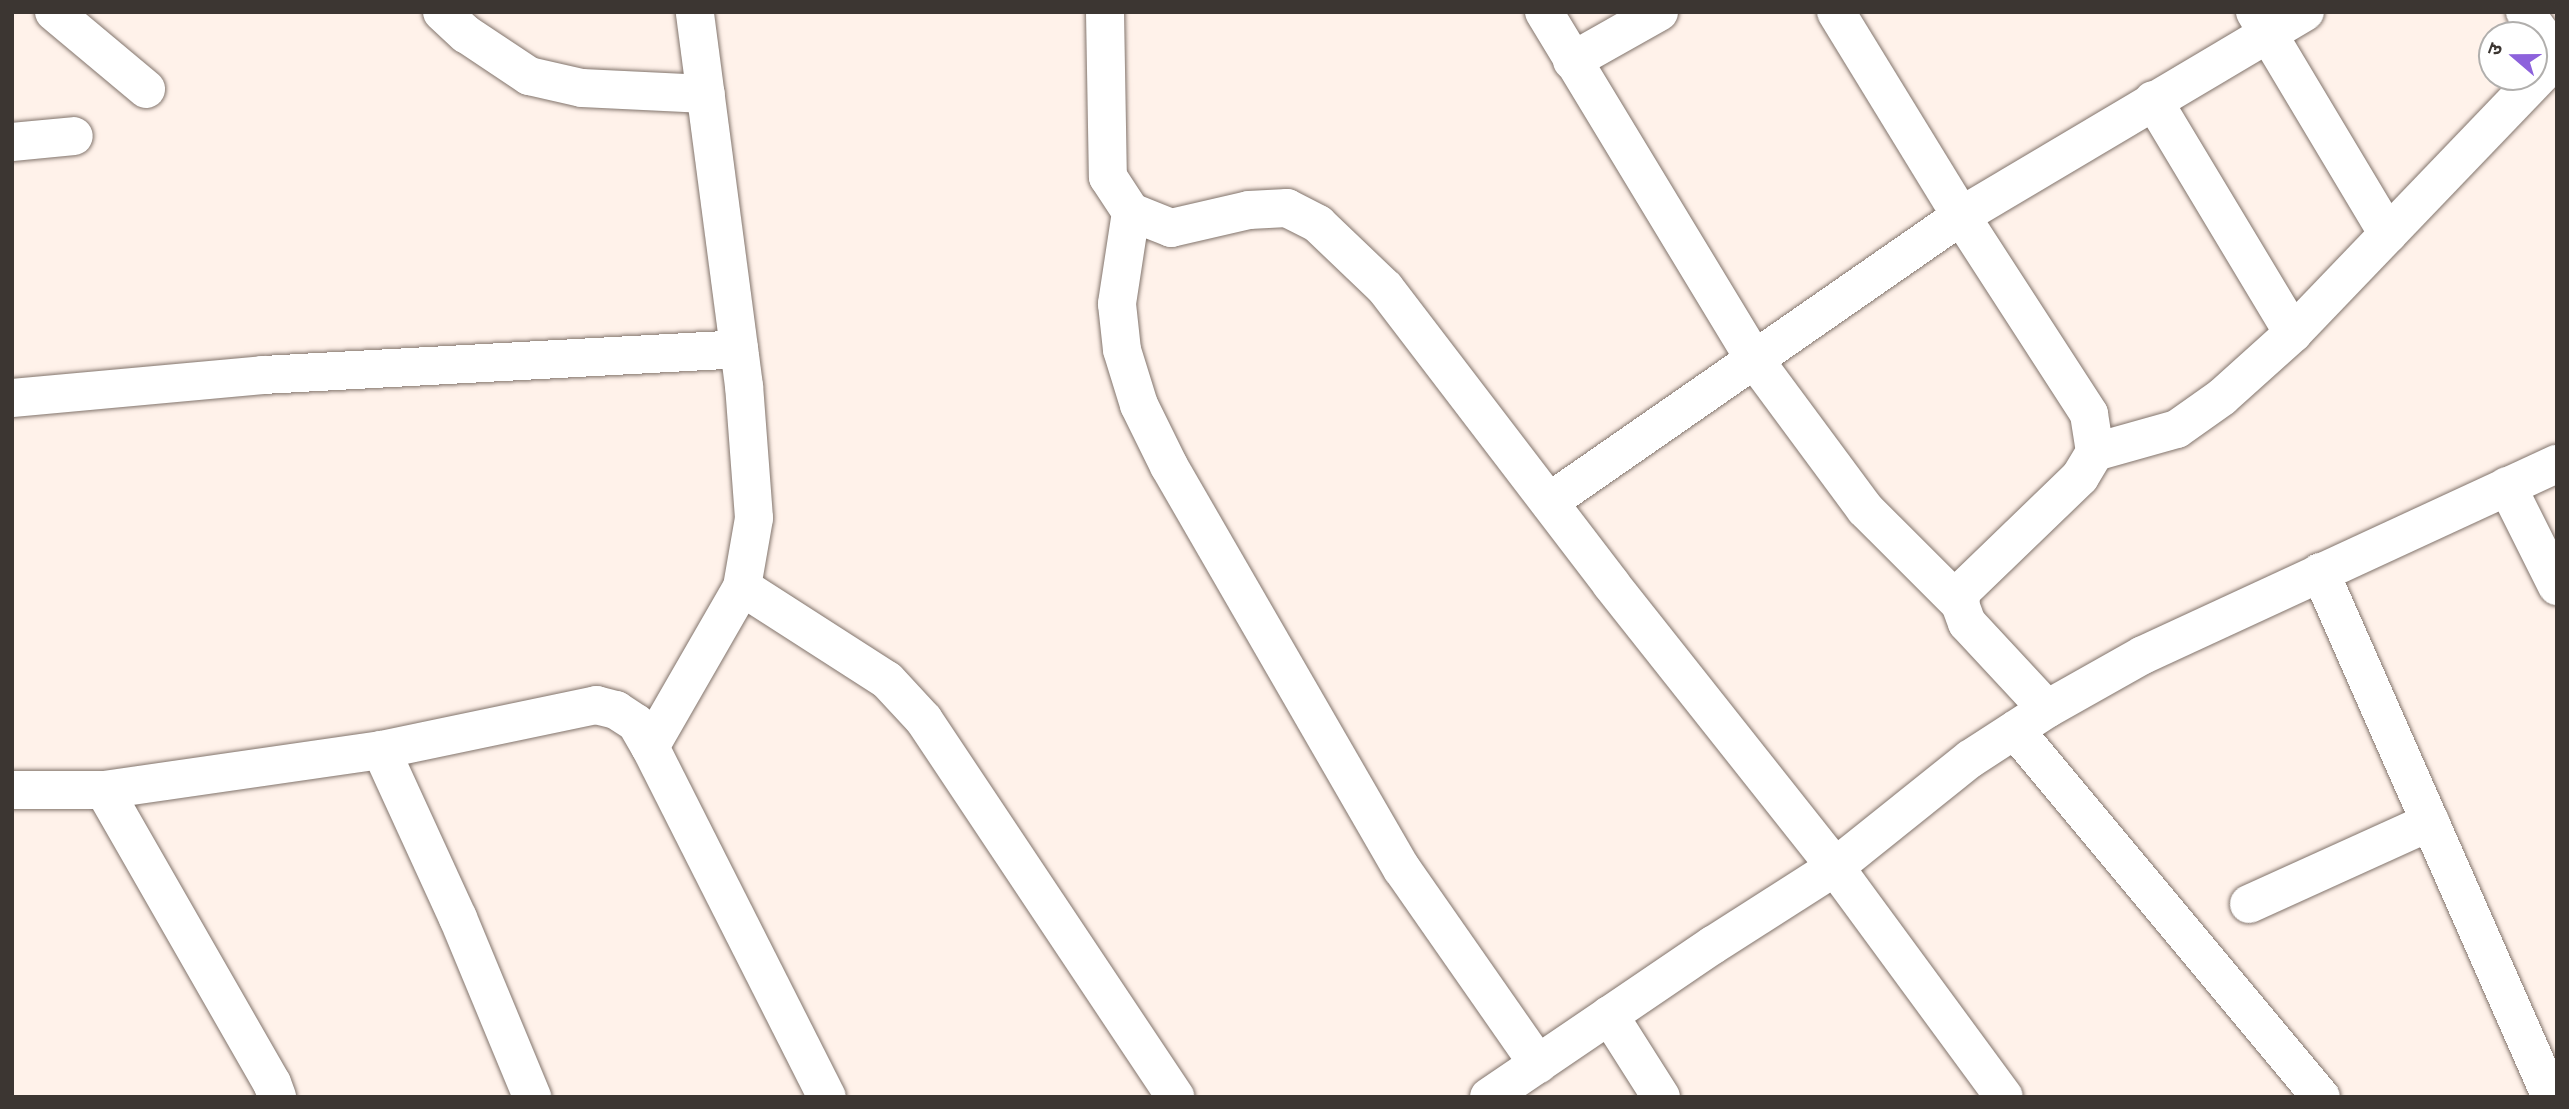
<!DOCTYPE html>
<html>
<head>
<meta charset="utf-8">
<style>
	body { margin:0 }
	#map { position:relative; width:2569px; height:1109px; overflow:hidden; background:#fff2ea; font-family:"Work Sans","Noto Sans Devanagari",sans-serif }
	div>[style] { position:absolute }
	.roads { filter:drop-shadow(0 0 2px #82746c) drop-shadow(0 0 2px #82746c) }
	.minor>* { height:38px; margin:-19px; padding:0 19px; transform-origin:19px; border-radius:19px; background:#fff }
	span { translate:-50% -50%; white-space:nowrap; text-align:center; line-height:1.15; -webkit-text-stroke:7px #fff; paint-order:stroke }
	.frame { position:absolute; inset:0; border:14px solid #3c3632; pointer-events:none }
	.north { position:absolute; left:2478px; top:21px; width:70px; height:70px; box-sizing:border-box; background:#fff; border:2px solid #b1afad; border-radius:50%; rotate:290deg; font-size:19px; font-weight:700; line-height:28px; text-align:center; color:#3c3632 }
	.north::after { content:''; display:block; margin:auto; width:24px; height:32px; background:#8d62dc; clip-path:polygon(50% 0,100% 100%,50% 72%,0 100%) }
</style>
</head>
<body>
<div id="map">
	<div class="roads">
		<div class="minor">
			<i style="left:54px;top:12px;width:120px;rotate:39.9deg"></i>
			<i style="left:442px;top:12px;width:33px;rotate:43deg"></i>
			<i style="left:466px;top:34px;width:76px;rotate:33.7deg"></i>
			<i style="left:529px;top:76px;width:54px;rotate:12.8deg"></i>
			<i style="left:582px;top:88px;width:124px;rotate:2.8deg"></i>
			<i style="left:1105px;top:12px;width:165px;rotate:89deg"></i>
			<i style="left:1108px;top:177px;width:42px;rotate:56.7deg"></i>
			<i style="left:1131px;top:212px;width:43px;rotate:21.8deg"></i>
			<i style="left:1171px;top:228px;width:80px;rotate:-13deg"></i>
			<i style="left:1249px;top:210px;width:38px;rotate:-3deg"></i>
			<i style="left:1287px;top:208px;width:35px;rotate:27deg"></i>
			<i style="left:1318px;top:224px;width:93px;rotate:43.7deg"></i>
			<i style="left:1385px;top:288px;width:372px;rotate:52.6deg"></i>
			<i style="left:1611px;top:584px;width:361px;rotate:51.6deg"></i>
			<i style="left:1835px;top:867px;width:285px;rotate:53.7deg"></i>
			<i style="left:1544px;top:12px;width:406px;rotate:58.8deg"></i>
			<i style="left:1754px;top:359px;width:187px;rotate:53.5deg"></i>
			<i style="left:1865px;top:509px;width:134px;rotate:45deg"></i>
			<i style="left:1836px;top:12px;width:239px;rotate:58.5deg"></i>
			<i style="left:1961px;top:216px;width:236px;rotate:57.1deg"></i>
			<i style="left:2089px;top:414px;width:38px;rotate:81deg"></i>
			<i style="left:2095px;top:452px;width:29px;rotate:121deg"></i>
			<i style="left:2080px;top:477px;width:164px;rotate:136deg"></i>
			<i style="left:1962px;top:591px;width:13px;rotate:99deg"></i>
			<i style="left:1960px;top:604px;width:20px;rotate:70deg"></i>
			<i style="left:1967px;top:623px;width:117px;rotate:47.1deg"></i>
			<i style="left:2255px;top:12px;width:259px;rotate:59.1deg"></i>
			<i style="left:2525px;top:12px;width:54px;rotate:54deg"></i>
			<i style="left:1572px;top:61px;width:100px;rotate:-29.4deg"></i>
			<i style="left:2153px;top:100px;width:272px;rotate:59deg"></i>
			<i style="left:12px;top:142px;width:62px;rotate:-5.5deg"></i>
			<i style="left:1131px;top:212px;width:93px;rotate:98.7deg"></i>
			<i style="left:1117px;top:304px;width:46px;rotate:83.8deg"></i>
			<i style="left:1122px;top:350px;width:58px;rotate:72.8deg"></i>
			<i style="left:1139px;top:405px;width:68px;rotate:63.8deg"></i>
			<i style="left:1169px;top:466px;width:466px;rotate:60deg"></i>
			<i style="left:1402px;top:869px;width:238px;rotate:55.1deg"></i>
			<i style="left:12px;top:398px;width:252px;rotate:-5.2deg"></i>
			<i style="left:263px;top:375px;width:477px;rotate:-3.1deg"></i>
			<i style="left:2095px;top:452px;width:85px;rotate:-15.7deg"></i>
			<i style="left:2177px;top:429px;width:55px;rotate:-35.4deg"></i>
			<i style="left:2222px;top:397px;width:96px;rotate:-42deg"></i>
			<i style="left:2293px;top:333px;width:381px;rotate:-46.2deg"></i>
			<i style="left:2507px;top:486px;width:112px;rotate:63.4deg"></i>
			<i style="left:1549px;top:502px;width:502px;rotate:-34.77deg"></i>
			<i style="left:1961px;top:216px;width:400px;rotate:-30.7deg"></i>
			<i style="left:2320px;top:572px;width:574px;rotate:66.25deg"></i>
			<i style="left:742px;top:587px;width:172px;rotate:32.7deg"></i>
			<i style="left:887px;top:680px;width:54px;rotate:47.2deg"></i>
			<i style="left:924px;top:720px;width:453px;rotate:56.3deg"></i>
			<i style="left:2015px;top:730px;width:478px;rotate:50.2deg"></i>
			<i style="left:650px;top:747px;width:185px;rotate:-60.1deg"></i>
			<i style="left:742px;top:587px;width:70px;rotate:-80.1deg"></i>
			<i style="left:754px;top:518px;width:132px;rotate:-94.3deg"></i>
			<i style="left:744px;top:386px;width:377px;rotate:-97.5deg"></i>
			<i style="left:381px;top:750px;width:185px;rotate:65.4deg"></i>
			<i style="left:458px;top:918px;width:194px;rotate:67.5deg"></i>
			<i style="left:12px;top:790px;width:92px"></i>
			<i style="left:104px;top:790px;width:280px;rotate:-8.2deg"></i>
			<i style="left:381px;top:750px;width:220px;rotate:-11.8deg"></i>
			<i style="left:596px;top:705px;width:21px;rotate:14deg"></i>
			<i style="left:616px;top:710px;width:24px;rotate:33deg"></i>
			<i style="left:636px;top:723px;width:28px;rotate:60deg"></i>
			<i style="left:650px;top:747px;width:392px;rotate:63.2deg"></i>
			<i style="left:104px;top:790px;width:338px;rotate:60.2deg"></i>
			<i style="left:272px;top:1083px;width:15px;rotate:70deg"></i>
			<i style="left:2249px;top:904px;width:199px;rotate:-24.4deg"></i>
			<i style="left:1609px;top:1015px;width:97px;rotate:57.6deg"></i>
			<i style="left:1489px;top:1097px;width:271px;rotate:-34.2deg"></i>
			<i style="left:1713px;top:945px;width:145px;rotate:-32.6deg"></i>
			<i style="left:1835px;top:867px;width:173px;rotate:-38.7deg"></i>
			<i style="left:1970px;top:759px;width:92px;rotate:-33deg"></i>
			<i style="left:2047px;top:709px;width:110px;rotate:-29.4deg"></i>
			<i style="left:2143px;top:655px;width:456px;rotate:-24.8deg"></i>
		</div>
	</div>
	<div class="frame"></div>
	<div class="north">उ</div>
</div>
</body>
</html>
